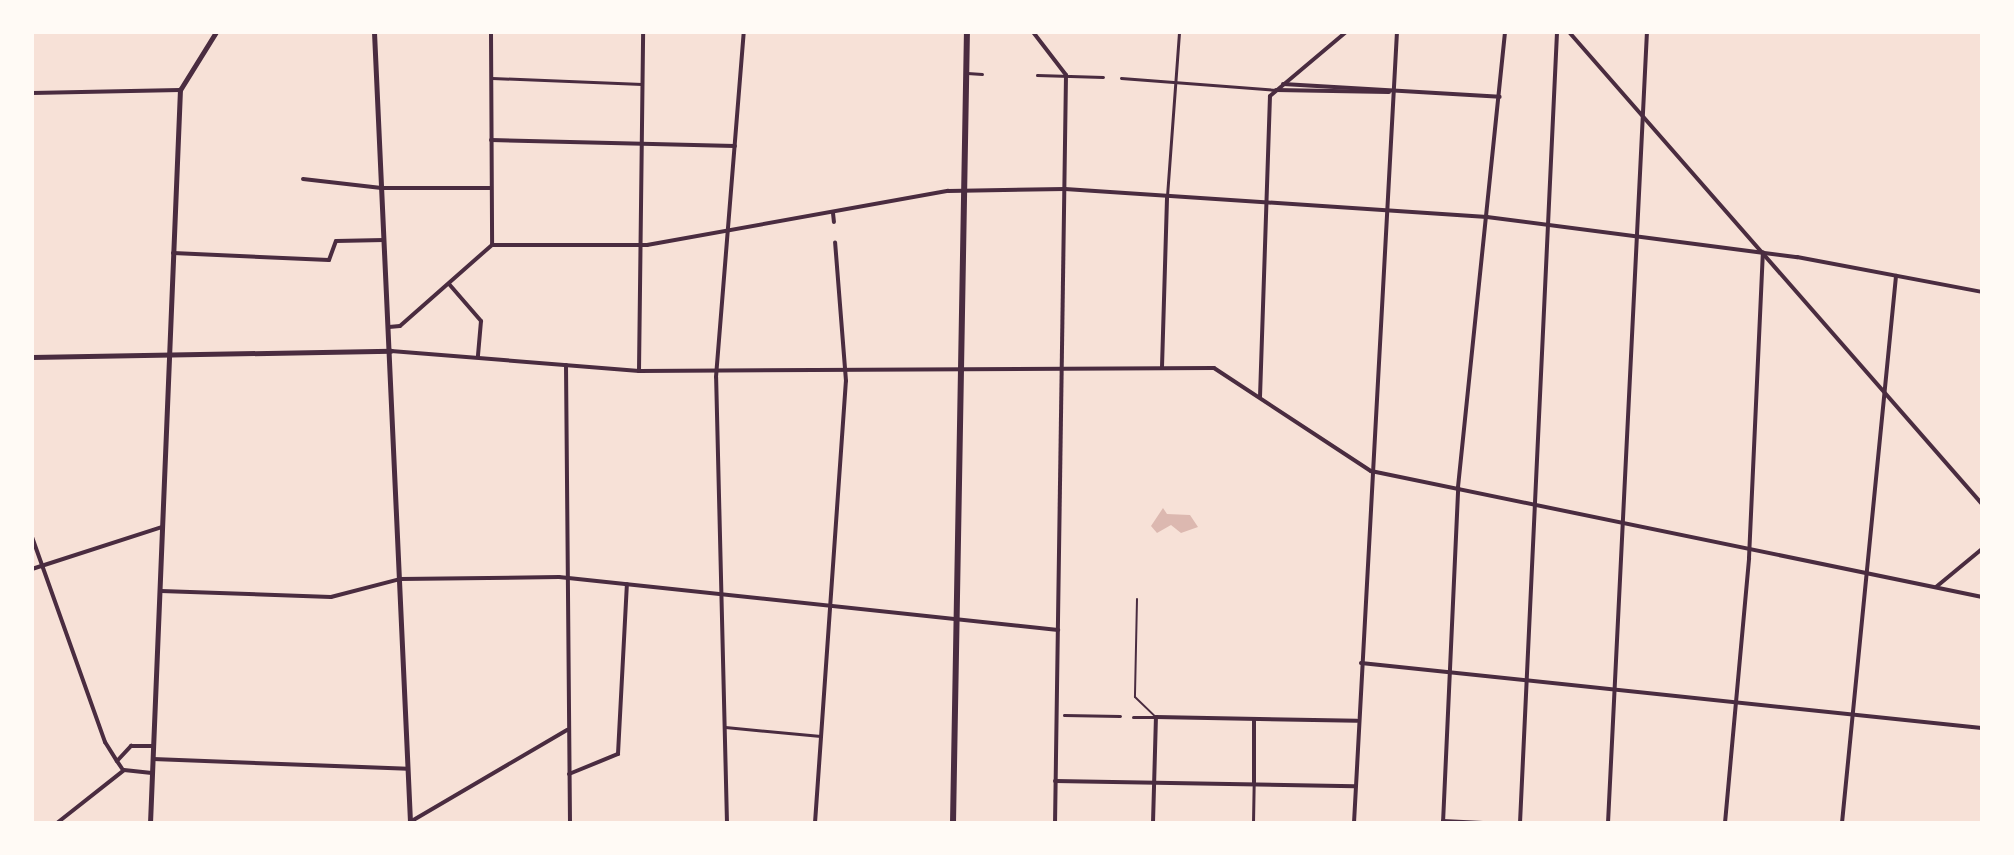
<!DOCTYPE html>
<html>
<head>
<meta charset="utf-8">
<style>
	body { margin:0 }
	#map { position:relative; width:2014px; height:855px; overflow:hidden; background:#f7e1d7; font-family:Arial,sans-serif }
	div>[style] { position:absolute }
	.water>* { inset:0; background:#dcb8b0 }
	.service>* { height:2px; margin:-1px; padding:0 1px; transform-origin:1px; border-radius:1px; background:#4a2c40 }
	.pedestrian>* { height:3px; margin:-1.5px; padding:0 1.5px; transform-origin:1.5px; border-radius:1.5px; background:#4a2c40 }
	.minor>* { height:4px; margin:-2px; padding:0 2px; transform-origin:2px; border-radius:2px; background:#4a2c40 }
	.tertiary>* { height:5px; margin:-2.5px; padding:0 2.5px; transform-origin:2.5px; border-radius:2.5px; background:#4a2c40 }
	.secondary>* { height:6px; margin:-3px; padding:0 3px; transform-origin:3px; border-radius:3px; background:#4a2c40 }
	span { translate:-50% -50%; white-space:nowrap; text-align:center; line-height:1.15; -webkit-text-stroke:8px #fffaf5; paint-order:stroke }
	.frame { position:absolute; inset:0; border:34px solid #fffaf5; pointer-events:none }
</style>
</head>
<body>
<div id="map">
	<div class="water">
		<i style="clip-path:polygon(1163px 508px,1167px 514px,1190px 515px,1198px 527px,1181px 533px,1171px 525px,1157px 533px,1151px 526px)"></i>
	</div>
	<div class="service">
		<i style="left:1137px;top:599px;width:98px;rotate:91.2deg"></i>
		<i style="left:1135px;top:697px;width:29px;rotate:44deg"></i>
	</div>
	<div class="pedestrian">
		<i style="left:967px;top:73px;width:15px;rotate:4deg"></i>
		<i style="left:1037px;top:75px;width:66px;rotate:1.7deg"></i>
		<i style="left:492px;top:78px;width:150px;rotate:2.3deg"></i>
		<i style="left:1121px;top:78px;width:155px;rotate:4.4deg"></i>
		<i style="left:1167px;top:196px;width:164px;rotate:-85.8deg"></i>
		<i style="left:1064px;top:715px;width:56px;rotate:1deg"></i>
		<i style="left:1133px;top:717px;width:23px"></i>
		<i style="left:725px;top:727px;width:96px;rotate:5.4deg"></i>
		<i style="left:1253px;top:823px;width:39px;rotate:-89deg"></i>
	</div>
	<div class="minor">
		<i style="left:491px;top:32px;width:213px;rotate:89.7deg"></i>
		<i style="left:1033px;top:32px;width:54px;rotate:52.5deg"></i>
		<i style="left:1066px;top:75px;width:748px;rotate:90.84deg"></i>
		<i style="left:1569px;top:32px;width:627px;rotate:48.81deg"></i>
		<i style="left:1283px;top:84px;width:217px;rotate:3.4deg"></i>
		<i style="left:1276px;top:90px;width:113px;rotate:1deg"></i>
		<i style="left:32px;top:93px;width:148px;rotate:-1.2deg"></i>
		<i style="left:491px;top:140px;width:244px;rotate:1.4deg"></i>
		<i style="left:303px;top:179px;width:79px;rotate:6.6deg"></i>
		<i style="left:381px;top:188px;width:110px"></i>
		<i style="left:833px;top:213px;width:9px;rotate:84deg"></i>
		<i style="left:492px;top:245px;width:155px"></i>
		<i style="left:647px;top:245px;width:306px;rotate:-10.2deg"></i>
		<i style="left:948px;top:191px;width:117px;rotate:-1deg"></i>
		<i style="left:1065px;top:189px;width:423px;rotate:3.8deg"></i>
		<i style="left:1487px;top:217px;width:313px;rotate:7.4deg"></i>
		<i style="left:1797px;top:257px;width:188px;rotate:10.7deg"></i>
		<i style="left:173px;top:253px;width:156px;rotate:2.6deg"></i>
		<i style="left:329px;top:260px;width:20px;rotate:-70deg"></i>
		<i style="left:336px;top:241px;width:48px;rotate:-1.2deg"></i>
		<i style="left:449px;top:284px;width:49px;rotate:49.1deg"></i>
		<i style="left:481px;top:321px;width:36px;rotate:95deg"></i>
		<i style="left:389px;top:327px;width:11px;rotate:-5deg"></i>
		<i style="left:400px;top:326px;width:123px;rotate:-41.4deg"></i>
		<i style="left:391px;top:351px;width:249px;rotate:4.6deg"></i>
		<i style="left:639px;top:371px;width:575px;rotate:-0.3deg"></i>
		<i style="left:1214px;top:368px;width:188px;rotate:33.3deg"></i>
		<i style="left:1371px;top:471px;width:624px;rotate:11.65deg"></i>
		<i style="left:566px;top:365px;width:458px;rotate:89.5deg"></i>
		<i style="left:1162px;top:367px;width:171px;rotate:-88.3deg"></i>
		<i style="left:639px;top:371px;width:339px;rotate:-89.3deg"></i>
		<i style="left:1260px;top:397px;width:301px;rotate:-88.1deg"></i>
		<i style="left:1270px;top:96px;width:99px;rotate:-40.1deg"></i>
		<i style="left:32px;top:537px;width:218px;rotate:70.4deg"></i>
		<i style="left:105px;top:742px;width:22px;rotate:58deg"></i>
		<i style="left:32px;top:569px;width:137px;rotate:-17.9deg"></i>
		<i style="left:1936px;top:587px;width:60px;rotate:-39.6deg"></i>
		<i style="left:161px;top:591px;width:170px;rotate:2deg"></i>
		<i style="left:331px;top:597px;width:71px;rotate:-14.6deg"></i>
		<i style="left:400px;top:579px;width:159px;rotate:-0.7deg"></i>
		<i style="left:559px;top:577px;width:502px;rotate:6.06deg"></i>
		<i style="left:1361px;top:663px;width:624px;rotate:5.98deg"></i>
		<i style="left:153px;top:759px;width:255px;rotate:2.2deg"></i>
		<i style="left:123px;top:770px;width:11px;rotate:-124deg"></i>
		<i style="left:117px;top:761px;width:21px;rotate:-47deg"></i>
		<i style="left:131px;top:746px;width:22px"></i>
		<i style="left:124px;top:770px;width:28px;rotate:6deg"></i>
		<i style="left:569px;top:774px;width:53px;rotate:-22.2deg"></i>
		<i style="left:618px;top:754px;width:170px;rotate:-87deg"></i>
		<i style="left:1055px;top:781px;width:300px;rotate:1deg"></i>
		<i style="left:1254px;top:784px;width:65px;rotate:-90deg"></i>
		<i style="left:1443px;top:821px;width:40px;rotate:2.9deg"></i>
		<i style="left:410px;top:822px;width:182px;rotate:-30.4deg"></i>
		<i style="left:57px;top:823px;width:85px;rotate:-38.3deg"></i>
		<i style="left:727px;top:823px;width:446px;rotate:-91.4deg"></i>
		<i style="left:716px;top:377px;width:346px;rotate:-85.4deg"></i>
		<i style="left:815px;top:823px;width:443px;rotate:-86deg"></i>
		<i style="left:846px;top:381px;width:139px;rotate:-94.5deg"></i>
		<i style="left:1153px;top:823px;width:106px;rotate:-88.4deg"></i>
		<i style="left:1156px;top:717px;width:201px;rotate:1.1deg"></i>
		<i style="left:1354px;top:823px;width:792px;rotate:-86.89deg"></i>
		<i style="left:1443px;top:823px;width:336px;rotate:-87.4deg"></i>
		<i style="left:1458px;top:487px;width:457px;rotate:-84.1deg"></i>
		<i style="left:1520px;top:823px;width:792px;rotate:-87.32deg"></i>
		<i style="left:1608px;top:823px;width:792px;rotate:-87.18deg"></i>
		<i style="left:1725px;top:823px;width:266px;rotate:-84.8deg"></i>
		<i style="left:1749px;top:558px;width:306px;rotate:-87.4deg"></i>
		<i style="left:1842px;top:823px;width:550px;rotate:-84.36deg"></i>
	</div>
	<div class="tertiary">
		<i style="left:374px;top:32px;width:792px;rotate:87.39deg"></i>
		<i style="left:32px;top:357px;width:359px;rotate:-1deg"></i>
		<i style="left:150px;top:823px;width:734px;rotate:-87.66deg"></i>
		<i style="left:180px;top:90px;width:68px;rotate:-58.2deg"></i>
	</div>
	<div class="secondary">
		<i style="left:953px;top:823px;width:791px;rotate:-88.99deg"></i>
	</div>
	<div class="frame"></div>
</div>
</body>
</html>
